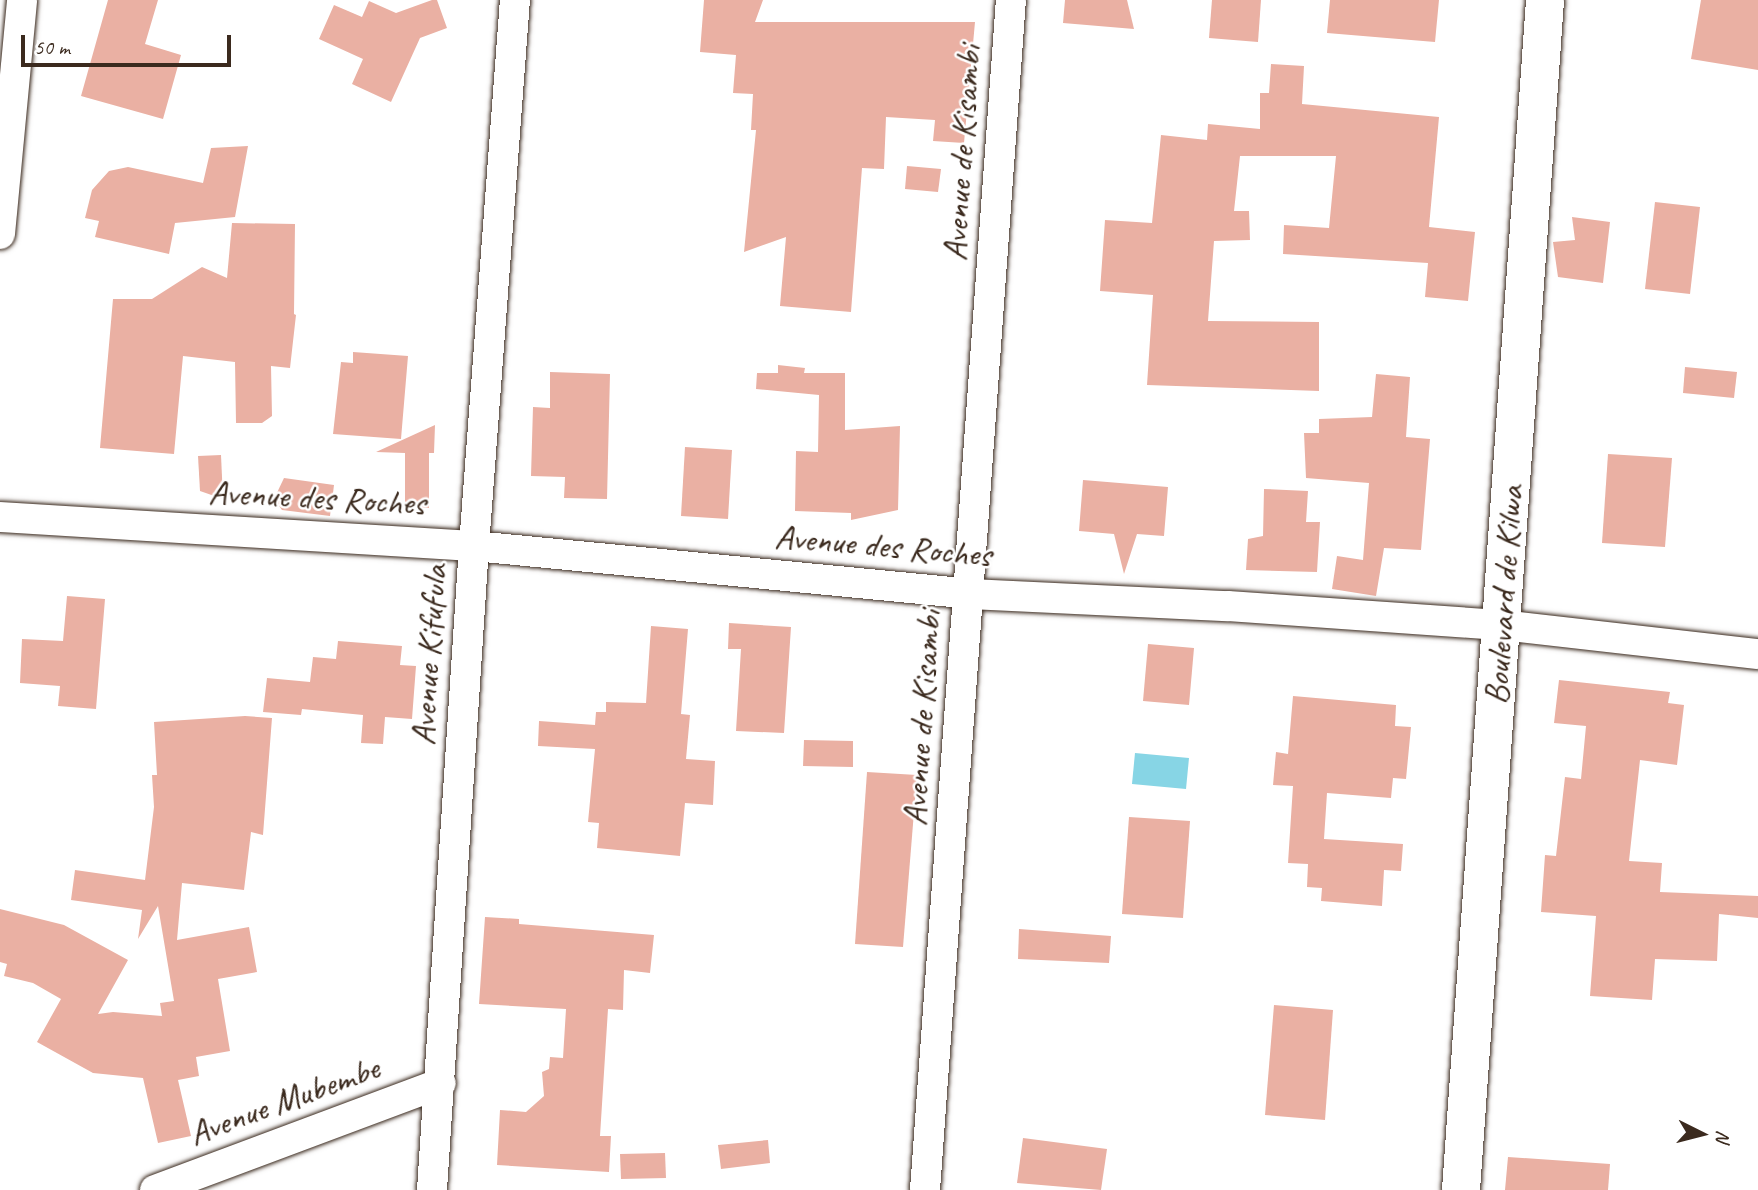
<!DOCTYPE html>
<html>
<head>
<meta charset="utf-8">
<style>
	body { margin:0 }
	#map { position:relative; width:1758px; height:1190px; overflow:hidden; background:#fff; font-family:Caveat,sans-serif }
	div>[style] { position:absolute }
	.water>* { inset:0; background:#87d5e5 }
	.building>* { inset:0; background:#eab0a3 }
	.roads { filter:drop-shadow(0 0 2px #3b2a1e) drop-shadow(0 0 2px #3b2a1e) }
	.street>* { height:30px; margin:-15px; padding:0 15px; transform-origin:15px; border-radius:15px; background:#fff }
	.secondary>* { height:38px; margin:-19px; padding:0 19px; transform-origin:19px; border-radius:19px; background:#fff }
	span { translate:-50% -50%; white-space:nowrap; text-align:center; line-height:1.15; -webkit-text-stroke:5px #fff; paint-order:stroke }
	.street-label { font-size:35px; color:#3b2a1e }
	.north { position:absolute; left:1667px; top:1099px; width:70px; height:70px; -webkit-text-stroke:5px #fff; paint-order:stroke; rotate:96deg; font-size:19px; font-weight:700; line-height:28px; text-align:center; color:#3b2a1e }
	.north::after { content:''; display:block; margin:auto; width:24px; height:32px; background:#3b2a1e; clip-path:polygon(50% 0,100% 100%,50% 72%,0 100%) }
	.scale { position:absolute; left:21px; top:35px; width:210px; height:32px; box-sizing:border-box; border:4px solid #3b2a1e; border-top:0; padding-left:9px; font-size:21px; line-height:24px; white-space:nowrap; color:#3b2a1e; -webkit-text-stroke:5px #fff; paint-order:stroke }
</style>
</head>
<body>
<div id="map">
	<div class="water">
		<i style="clip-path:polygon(1135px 753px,1189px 758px,1186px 789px,1132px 784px)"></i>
	</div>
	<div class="building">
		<i style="clip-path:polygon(108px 0,158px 0,145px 44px,181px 55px,163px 119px,81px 96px)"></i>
		<i style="clip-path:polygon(432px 0,437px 0,447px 28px,420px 38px,391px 102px,352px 84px,363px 59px,319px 39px,334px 5px,362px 17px,369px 1px,396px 13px)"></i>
		<i style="clip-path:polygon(704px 0,763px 0,755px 22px,975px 22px,964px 143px,933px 141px,935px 120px,886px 117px,884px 169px,862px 168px,851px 312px,780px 306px,786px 237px,744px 252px,756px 130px,751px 130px,753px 94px,733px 93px,736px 55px,700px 52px)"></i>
		<i style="clip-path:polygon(1065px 0,1127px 0,1134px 29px,1063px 23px)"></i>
		<i style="clip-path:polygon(1212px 0,1261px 0,1258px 42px,1209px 38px)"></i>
		<i style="clip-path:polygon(1330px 0,1439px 0,1435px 42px,1327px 33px)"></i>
		<i style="clip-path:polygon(1701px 0,1758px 0,1758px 70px,1691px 59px)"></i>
		<i style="clip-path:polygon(1271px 64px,1304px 66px,1302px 104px,1439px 117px,1429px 227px,1475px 232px,1468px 301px,1425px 297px,1428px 263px,1283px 254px,1284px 225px,1329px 228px,1336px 156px,1240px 156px,1234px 211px,1249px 211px,1250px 240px,1214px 241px,1208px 321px,1319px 322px,1319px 391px,1147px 385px,1153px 295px,1100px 291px,1105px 220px,1152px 223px,1161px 135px,1207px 140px,1208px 124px,1260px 129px,1260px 93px,1269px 93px)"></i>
		<i style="clip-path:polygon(248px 146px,235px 217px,175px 223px,169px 254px,95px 237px,99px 221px,85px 218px,92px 190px,109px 171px,128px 167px,203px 183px,211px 148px)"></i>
		<i style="clip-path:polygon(907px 166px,941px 169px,938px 192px,905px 189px)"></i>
		<i style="clip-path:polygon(1655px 202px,1700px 207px,1690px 294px,1645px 289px)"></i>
		<i style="clip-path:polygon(1572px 217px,1610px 222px,1603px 283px,1558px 277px,1553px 242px,1575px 240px)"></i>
		<i style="clip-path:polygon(232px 223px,295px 224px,294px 314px,296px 315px,290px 368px,271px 366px,272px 416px,262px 423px,236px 423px,235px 362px,183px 356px,174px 454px,100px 448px,113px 299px,152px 299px,202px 267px,227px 278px)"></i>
		<i style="clip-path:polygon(353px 352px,408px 356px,401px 439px,333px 434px,341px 362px,353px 363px)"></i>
		<i style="clip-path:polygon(778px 365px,805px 368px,804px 373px,845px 373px,845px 430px,900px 426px,898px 510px,851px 520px,851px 513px,795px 511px,796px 451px,818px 452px,819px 395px,756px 389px,757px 373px,778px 373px)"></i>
		<i style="clip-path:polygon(1685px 367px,1737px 372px,1734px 398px,1683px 393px)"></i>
		<i style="clip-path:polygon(550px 372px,610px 374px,607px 499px,564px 498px,565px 477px,531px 476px,533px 407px,550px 408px)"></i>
		<i style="clip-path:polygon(1376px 374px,1410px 377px,1406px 437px,1430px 439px,1421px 550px,1384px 548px,1376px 596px,1332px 589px,1337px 556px,1363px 560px,1369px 483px,1306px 478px,1304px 433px,1319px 433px,1319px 419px,1372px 417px)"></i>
		<i style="clip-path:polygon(435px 425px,434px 453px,429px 453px,429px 508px,405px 508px,405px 453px,376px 452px)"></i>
		<i style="clip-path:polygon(685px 447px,732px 450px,728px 519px,681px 516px)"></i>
		<i style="clip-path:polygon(1608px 454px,1672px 458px,1665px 547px,1602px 543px)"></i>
		<i style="clip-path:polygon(221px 455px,223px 499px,200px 491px,198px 456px)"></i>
		<i style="clip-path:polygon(284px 478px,334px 485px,330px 516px,282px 510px,274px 499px)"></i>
		<i style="clip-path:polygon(1083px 480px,1168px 487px,1164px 536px,1137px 534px,1124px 574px,1114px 534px,1079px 531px)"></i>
		<i style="clip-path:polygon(1264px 489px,1308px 491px,1306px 522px,1320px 522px,1317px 572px,1246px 570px,1248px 539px,1263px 536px)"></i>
		<i style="clip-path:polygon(67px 596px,105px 599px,96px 709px,58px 706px,60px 686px,20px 683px,22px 639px,63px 641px)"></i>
		<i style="clip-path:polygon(729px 623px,791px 627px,784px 733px,736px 731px,741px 649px,728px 649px)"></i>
		<i style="clip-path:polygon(651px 626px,688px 629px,681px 714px,690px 715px,686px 759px,715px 761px,713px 805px,685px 803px,680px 856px,597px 848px,599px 823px,588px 822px,595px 749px,538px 746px,539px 721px,595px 725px,596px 712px,606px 712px,606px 702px,646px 703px)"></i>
		<i style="clip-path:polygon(338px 641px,402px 646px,400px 665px,416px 666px,412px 719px,385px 717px,383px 744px,361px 743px,363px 715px,302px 709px,301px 715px,263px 712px,267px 678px,310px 682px,313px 657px,336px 659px)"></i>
		<i style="clip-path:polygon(1148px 644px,1194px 648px,1189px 705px,1143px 701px)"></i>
		<i style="clip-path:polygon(1559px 680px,1670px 692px,1668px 703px,1684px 705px,1677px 765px,1640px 760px,1629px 861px,1662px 863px,1660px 892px,1758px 896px,1758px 918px,1719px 914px,1717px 961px,1655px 959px,1652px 1000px,1590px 996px,1596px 916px,1541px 912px,1545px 855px,1556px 856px,1565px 777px,1581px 779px,1586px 726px,1554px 723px)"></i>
		<i style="clip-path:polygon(1293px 696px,1396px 705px,1395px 726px,1411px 727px,1406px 779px,1393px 778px,1391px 798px,1327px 793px,1324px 839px,1403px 844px,1401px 871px,1384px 870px,1382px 906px,1321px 901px,1322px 888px,1307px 887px,1308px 864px,1288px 863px,1293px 786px,1273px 785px,1276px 752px,1288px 754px)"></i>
		<i style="clip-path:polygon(245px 716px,272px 718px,263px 835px,251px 832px,244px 890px,182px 883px,177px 940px,249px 927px,257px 972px,218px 979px,230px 1051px,196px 1057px,199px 1076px,178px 1080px,191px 1136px,158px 1143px,143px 1078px,93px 1073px,37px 1042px,61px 999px,33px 983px,4px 976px,7px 964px,0 962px,0 909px,64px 925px,128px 960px,98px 1014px,113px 1012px,162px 1016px,160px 1003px,174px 1001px,158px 906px,138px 939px,142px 910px,71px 900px,75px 870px,145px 880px,154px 807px,152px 775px,157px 775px,154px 722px)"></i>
		<i style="clip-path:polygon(804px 740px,853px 741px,853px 767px,803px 766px)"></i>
		<i style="clip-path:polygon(867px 772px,917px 775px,903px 947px,855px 944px)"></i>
		<i style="clip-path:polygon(1129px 817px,1190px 821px,1183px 918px,1122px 914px)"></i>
		<i style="clip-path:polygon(485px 917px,519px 919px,519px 924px,654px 935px,650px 973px,624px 970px,623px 1010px,608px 1009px,600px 1136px,611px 1136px,609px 1172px,497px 1165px,500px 1110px,526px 1112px,544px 1096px,542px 1072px,549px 1069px,550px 1057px,563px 1058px,566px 1009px,479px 1004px)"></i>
		<i style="clip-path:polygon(1019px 929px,1111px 936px,1109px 963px,1018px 959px)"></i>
		<i style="clip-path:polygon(1274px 1005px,1333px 1010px,1325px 1120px,1265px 1115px)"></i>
		<i style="clip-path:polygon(1023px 1138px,1107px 1149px,1101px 1190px,1017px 1183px)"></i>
		<i style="clip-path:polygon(768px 1140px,770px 1163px,721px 1169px,718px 1145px)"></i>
		<i style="clip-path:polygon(665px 1153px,666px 1178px,621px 1179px,620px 1154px)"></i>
		<i style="clip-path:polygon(1508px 1157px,1610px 1164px,1608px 1190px,1505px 1190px)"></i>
	</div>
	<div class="roads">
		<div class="street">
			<i style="left:0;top:234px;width:235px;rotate:-84.6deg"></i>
			<i style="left:0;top:517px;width:475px;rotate:3.5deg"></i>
			<i style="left:474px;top:546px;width:498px;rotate:5.5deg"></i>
			<i style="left:970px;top:594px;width:258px;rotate:2.7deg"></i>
			<i style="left:1228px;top:606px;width:275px;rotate:4deg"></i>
			<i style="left:1502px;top:625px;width:258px;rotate:6.5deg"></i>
			<i style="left:155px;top:1190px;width:305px;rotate:-20.5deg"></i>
			<i style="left:432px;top:1190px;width:645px;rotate:-86.27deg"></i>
			<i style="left:474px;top:546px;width:548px;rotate:-85.71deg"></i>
			<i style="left:925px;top:1190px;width:1193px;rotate:-85.87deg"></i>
		</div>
		<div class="secondary">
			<i style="left:1461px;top:1190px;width:1193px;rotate:-85.96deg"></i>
		</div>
	</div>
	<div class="street-label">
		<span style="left:962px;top:153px;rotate:-86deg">Avenue de Kisambi</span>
		<span style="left:317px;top:498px;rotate:3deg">Avenue des Roches</span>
		<span style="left:883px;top:546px;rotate:5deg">Avenue des Roches</span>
		<span style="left:1504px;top:595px;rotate:-86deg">Boulevard de Kilwa</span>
		<span style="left:429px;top:655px;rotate:-86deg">Avenue Kifufula</span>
		<span style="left:922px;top:718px;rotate:-86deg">Avenue de Kisambi</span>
		<span style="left:284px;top:1101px;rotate:-20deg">Avenue Mubembe</span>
	</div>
	<div class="north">N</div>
	<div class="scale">50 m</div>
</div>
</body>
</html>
